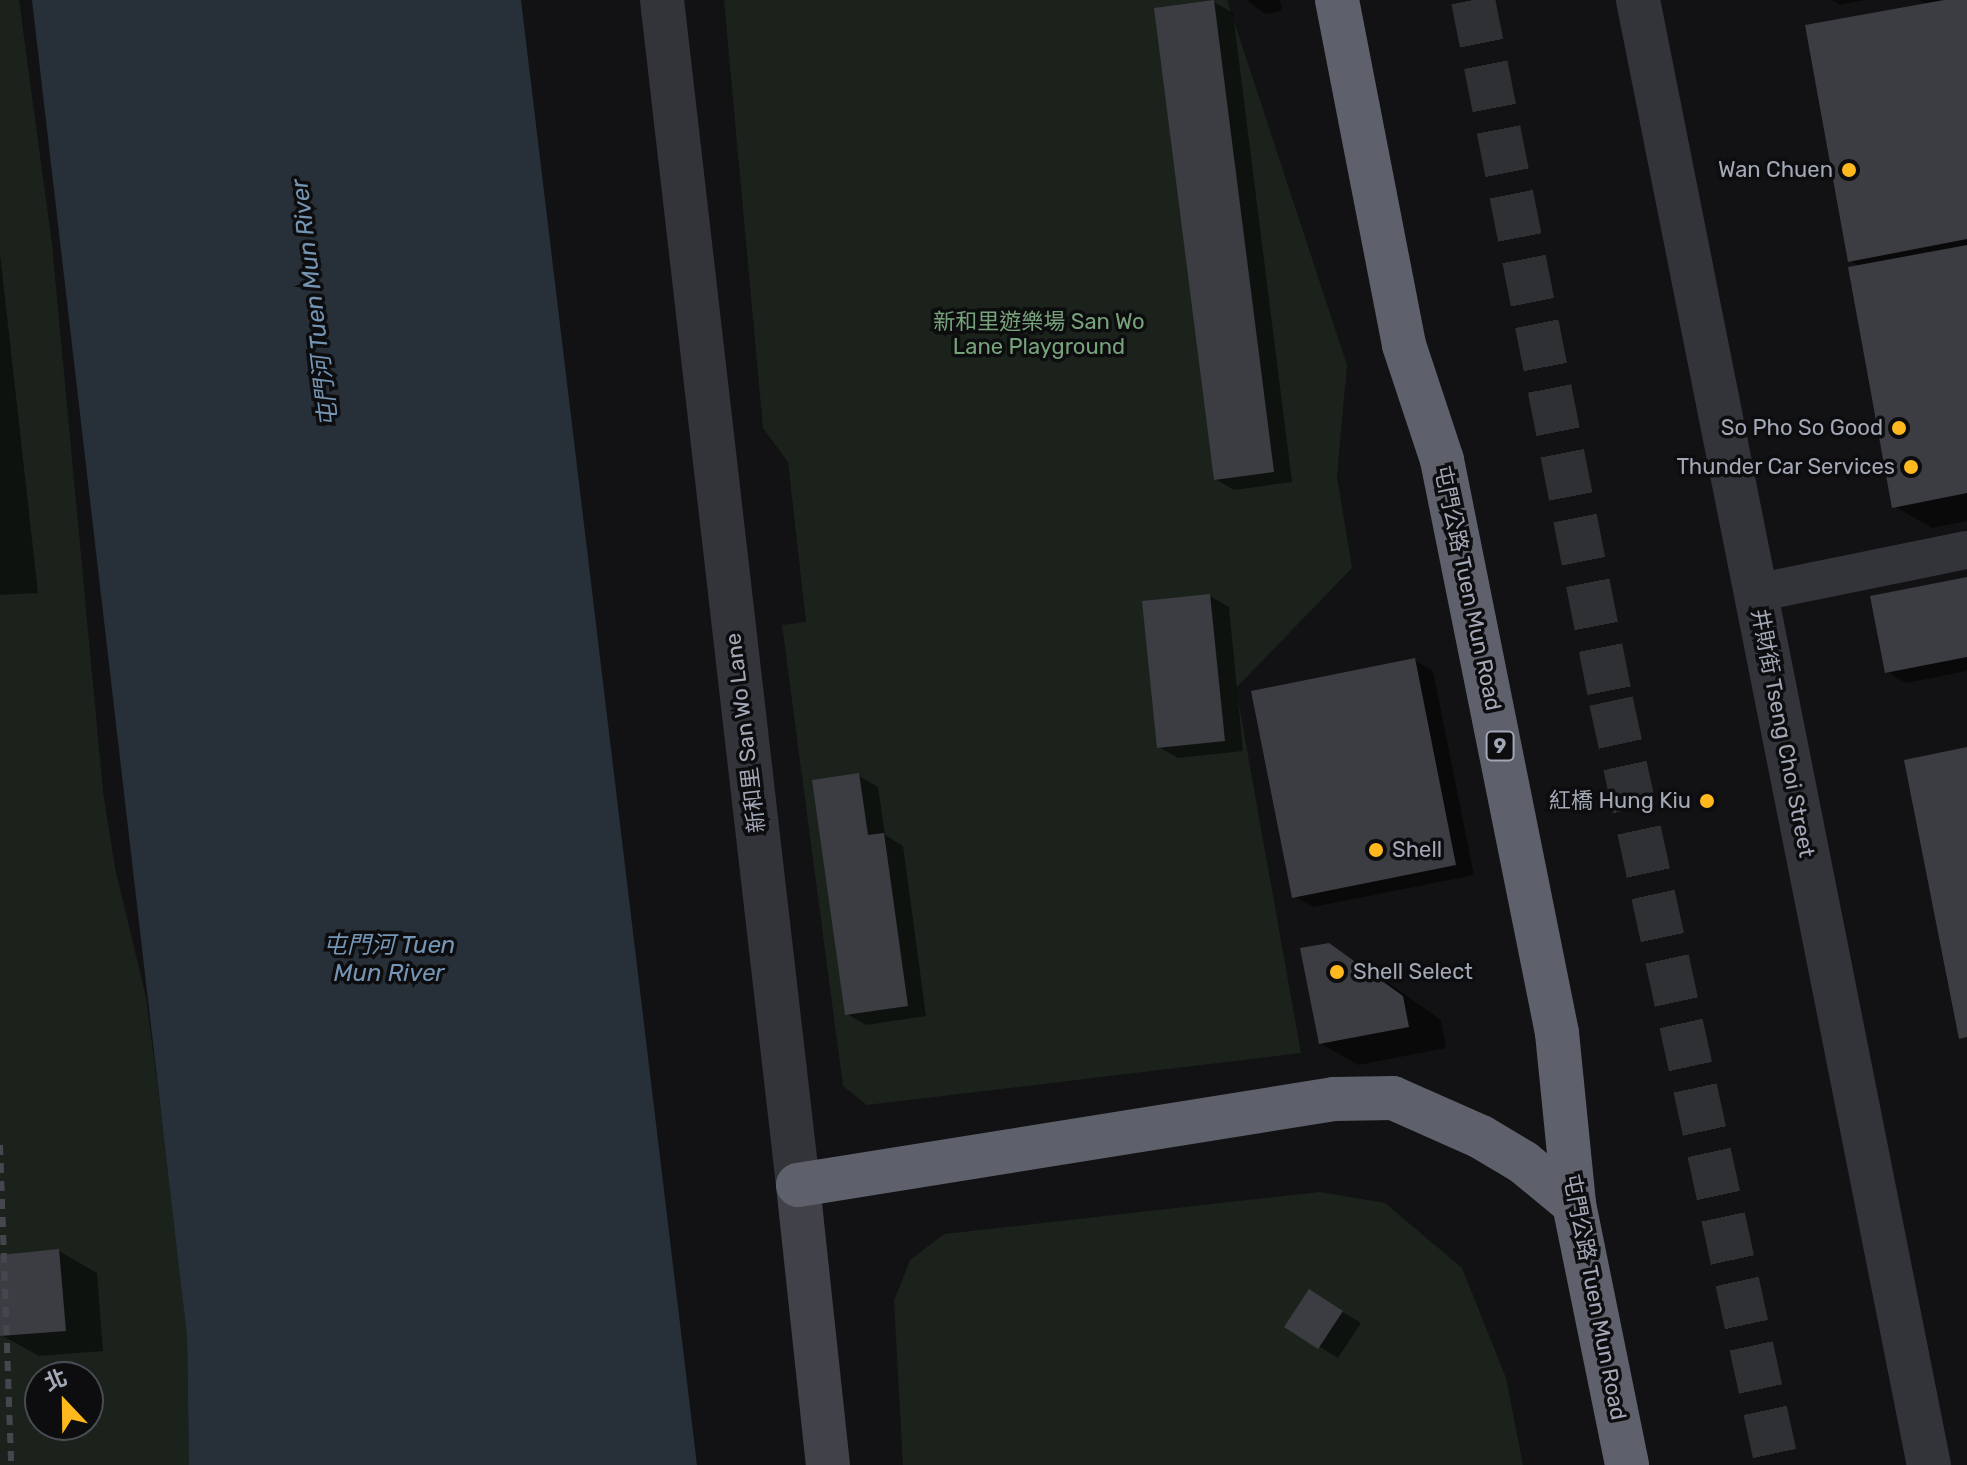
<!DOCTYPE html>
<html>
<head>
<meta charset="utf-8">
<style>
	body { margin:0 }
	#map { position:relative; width:1967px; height:1465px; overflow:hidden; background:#121214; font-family:Rubik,"Noto Sans TC",sans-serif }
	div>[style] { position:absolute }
	.green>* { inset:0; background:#1a221b }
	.water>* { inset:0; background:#273038 }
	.shadow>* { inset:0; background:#0007 }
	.building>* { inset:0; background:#3c3d42 }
	.highway-tunnel>* { height:44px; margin-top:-22px; transform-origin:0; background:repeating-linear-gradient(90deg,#2f3034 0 44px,transparent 0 66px) }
	.lane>* { height:38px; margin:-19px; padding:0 19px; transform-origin:19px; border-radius:19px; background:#333439 }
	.street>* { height:44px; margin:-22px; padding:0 22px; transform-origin:22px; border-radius:22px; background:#333439 }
	.secondary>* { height:44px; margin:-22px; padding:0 22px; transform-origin:22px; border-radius:22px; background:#414249 }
	.highway>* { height:44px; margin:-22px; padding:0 22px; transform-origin:22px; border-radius:22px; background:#5e616b }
	.rail>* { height:6px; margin-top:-3px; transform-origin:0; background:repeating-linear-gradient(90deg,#46474e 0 10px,transparent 0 18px) }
	.dots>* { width:22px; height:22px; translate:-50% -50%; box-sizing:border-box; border:4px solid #0d0d0f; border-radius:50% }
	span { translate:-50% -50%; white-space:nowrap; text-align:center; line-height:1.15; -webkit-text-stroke:7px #0d0d0f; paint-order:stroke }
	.shield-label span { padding:2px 6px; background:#0d0d0f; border:2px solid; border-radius:6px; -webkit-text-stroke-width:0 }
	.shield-label { font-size:20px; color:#a2a8b6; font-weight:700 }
	.poi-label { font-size:22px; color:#a2a8b6 }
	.right { translate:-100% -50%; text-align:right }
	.left { translate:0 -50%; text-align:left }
	.park-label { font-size:22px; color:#77a37b }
	.street-label { font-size:22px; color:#a2a8b6 }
	.water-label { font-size:24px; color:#7595b4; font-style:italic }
	.north { position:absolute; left:24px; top:1361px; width:80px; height:80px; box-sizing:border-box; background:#0d0d0f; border:2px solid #494b52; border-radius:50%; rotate:338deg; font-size:22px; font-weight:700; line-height:32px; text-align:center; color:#a2a8b6 }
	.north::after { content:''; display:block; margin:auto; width:28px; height:36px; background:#ffb91f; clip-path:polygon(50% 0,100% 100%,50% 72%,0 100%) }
</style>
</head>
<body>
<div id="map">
	<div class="green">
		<i style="clip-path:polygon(evenodd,0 0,19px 0,52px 244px,103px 791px,115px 868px,146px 997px,171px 1190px,187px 1336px,189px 1465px,0 1465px,0 0,40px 1377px,88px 1377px,88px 1425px,40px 1425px,40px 1377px)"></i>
		<i style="clip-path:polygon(724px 0,1227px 0,1347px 365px,1337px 476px,1352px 568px,1236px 688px,1301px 1053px,867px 1105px,843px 1086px,782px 625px,806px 622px,788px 462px,763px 428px)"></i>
		<i style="clip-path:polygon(1320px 1192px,1385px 1203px,1462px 1268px,1506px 1378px,1523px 1465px,903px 1465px,894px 1301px,910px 1260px,944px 1234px)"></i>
	</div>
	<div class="water">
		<i style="clip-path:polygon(32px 0,521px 0,697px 1465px,189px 1465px,187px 1336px)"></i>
	</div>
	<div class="shadow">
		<i style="clip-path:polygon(1246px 0,1280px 0,1282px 11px,1265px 14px)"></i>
		<i style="clip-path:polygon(1832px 0,1865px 0,1840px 5px)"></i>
		<i style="clip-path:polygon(1919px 0,1967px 0,1967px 521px,1932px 528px,1894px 506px,1861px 267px,1849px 260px,1928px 5px)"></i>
		<i style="clip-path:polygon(1214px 2px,1233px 13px,1292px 482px,1234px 490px,1215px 479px)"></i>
		<i style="clip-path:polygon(0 253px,38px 593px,0 595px)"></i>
		<i style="clip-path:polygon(1967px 579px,1967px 671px,1906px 683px,1887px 672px)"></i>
		<i style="clip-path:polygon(1210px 596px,1229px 607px,1243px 751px,1178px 758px,1159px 747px)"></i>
		<i style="clip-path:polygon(1414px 660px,1433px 671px,1474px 875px,1313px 907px,1294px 896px)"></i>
		<i style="clip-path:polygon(859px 776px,878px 787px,885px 835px,903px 846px,926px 1016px,866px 1025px,847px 1014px)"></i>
		<i style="clip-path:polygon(1328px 945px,1367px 968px,1441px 1020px,1446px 1048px,1358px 1065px,1320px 1043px)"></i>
		<i style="clip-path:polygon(59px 1251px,97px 1273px,103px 1351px,39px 1356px,1px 1335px,0 1257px)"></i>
		<i style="clip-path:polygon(1328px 1303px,1361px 1323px,1338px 1358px,1287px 1327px)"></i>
	</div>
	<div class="building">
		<i style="clip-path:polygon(1214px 0,1274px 472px,1214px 480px,1154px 8px)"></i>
		<i style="clip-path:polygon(1944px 0,1967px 0,1967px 239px,1848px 262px,1805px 25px)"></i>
		<i style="clip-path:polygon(1967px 245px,1967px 493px,1892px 508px,1848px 267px)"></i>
		<i style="clip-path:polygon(1967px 577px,1967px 657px,1885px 673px,1870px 596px)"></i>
		<i style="clip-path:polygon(1210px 594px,1225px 741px,1157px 748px,1142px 601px)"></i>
		<i style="clip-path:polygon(1415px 658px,1456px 865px,1292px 898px,1251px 691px)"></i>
		<i style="clip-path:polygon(1967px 747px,1967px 1037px,1959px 1039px,1904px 760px)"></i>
		<i style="clip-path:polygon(859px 773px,868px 835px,884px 833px,908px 1006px,845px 1015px,812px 780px)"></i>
		<i style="clip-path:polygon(1329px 943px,1403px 996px,1409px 1027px,1319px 1044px,1300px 948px)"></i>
		<i style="clip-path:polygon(59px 1249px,66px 1331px,0 1336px,0 1255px)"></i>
		<i style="clip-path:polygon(1309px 1289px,1343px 1311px,1318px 1349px,1284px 1327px)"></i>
	</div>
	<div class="highway-tunnel">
		<i style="left:1473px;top:0;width:714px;rotate:78.86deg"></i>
		<i style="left:1611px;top:701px;width:782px;rotate:77.74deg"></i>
	</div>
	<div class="lane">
		<i style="left:1755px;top:593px;width:216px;rotate:-11.5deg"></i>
	</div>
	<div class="street">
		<i style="left:662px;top:0;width:1193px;rotate:83.45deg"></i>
		<i style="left:1638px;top:0;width:1494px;rotate:78.77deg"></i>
	</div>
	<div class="secondary">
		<i style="left:798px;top:1185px;width:282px;rotate:83.9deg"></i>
	</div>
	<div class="highway">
		<i style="left:1337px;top:0;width:351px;rotate:79deg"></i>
		<i style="left:1404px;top:345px;width:121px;rotate:71.7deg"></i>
		<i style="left:1442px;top:460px;width:584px;rotate:78.65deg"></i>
		<i style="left:1557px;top:1033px;width:172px;rotate:84.3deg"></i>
		<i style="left:1574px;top:1204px;width:266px;rotate:78.5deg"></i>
		<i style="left:798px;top:1185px;width:543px;rotate:-9.12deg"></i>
		<i style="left:1334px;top:1099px;width:59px;rotate:-1deg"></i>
		<i style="left:1393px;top:1098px;width:96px;rotate:23.9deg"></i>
		<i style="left:1481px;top:1137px;width:49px;rotate:30.8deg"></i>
		<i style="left:1523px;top:1162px;width:66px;rotate:39.5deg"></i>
	</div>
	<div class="rail">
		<i style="left:0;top:1145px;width:320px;rotate:88deg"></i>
	</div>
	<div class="dots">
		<i style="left:1849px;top:170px;background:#ffb91f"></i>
		<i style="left:1899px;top:428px;background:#ffb91f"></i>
		<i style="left:1911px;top:467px;background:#ffb91f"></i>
		<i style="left:1707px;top:801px;background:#ffb91f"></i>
		<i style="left:1376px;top:850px;background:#ffb91f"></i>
		<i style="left:1337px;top:972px;background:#ffb91f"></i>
	</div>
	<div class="shield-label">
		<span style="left:1500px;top:746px">9</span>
	</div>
	<div class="poi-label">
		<span class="right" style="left:1833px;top:170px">Wan Chuen</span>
		<span class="right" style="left:1883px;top:428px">So Pho So Good</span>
		<span class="right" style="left:1895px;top:467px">Thunder Car Services</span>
		<span class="right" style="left:1691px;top:801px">紅橋 Hung Kiu</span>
		<span class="left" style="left:1392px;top:850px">Shell</span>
		<span class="left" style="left:1353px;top:972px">Shell Select</span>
	</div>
	<div class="park-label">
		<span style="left:1039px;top:334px">新和里遊樂場 San Wo<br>Lane Playground</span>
	</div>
	<div class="street-label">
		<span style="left:1468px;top:588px;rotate:78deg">屯門公路 Tuen Mun Road</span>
		<span style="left:745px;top:733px;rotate:-97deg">新和里 San Wo Lane</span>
		<span style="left:1783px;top:733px;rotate:79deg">井財街 Tseng Choi Street</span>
		<span style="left:1595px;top:1297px;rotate:79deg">屯門公路 Tuen Mun Road</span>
	</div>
	<div class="water-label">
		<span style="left:315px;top:303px;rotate:-97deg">屯門河 Tuen Mun River</span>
		<span style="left:389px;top:960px">屯門河 Tuen<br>Mun River</span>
	</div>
	<div class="north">北</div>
</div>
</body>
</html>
